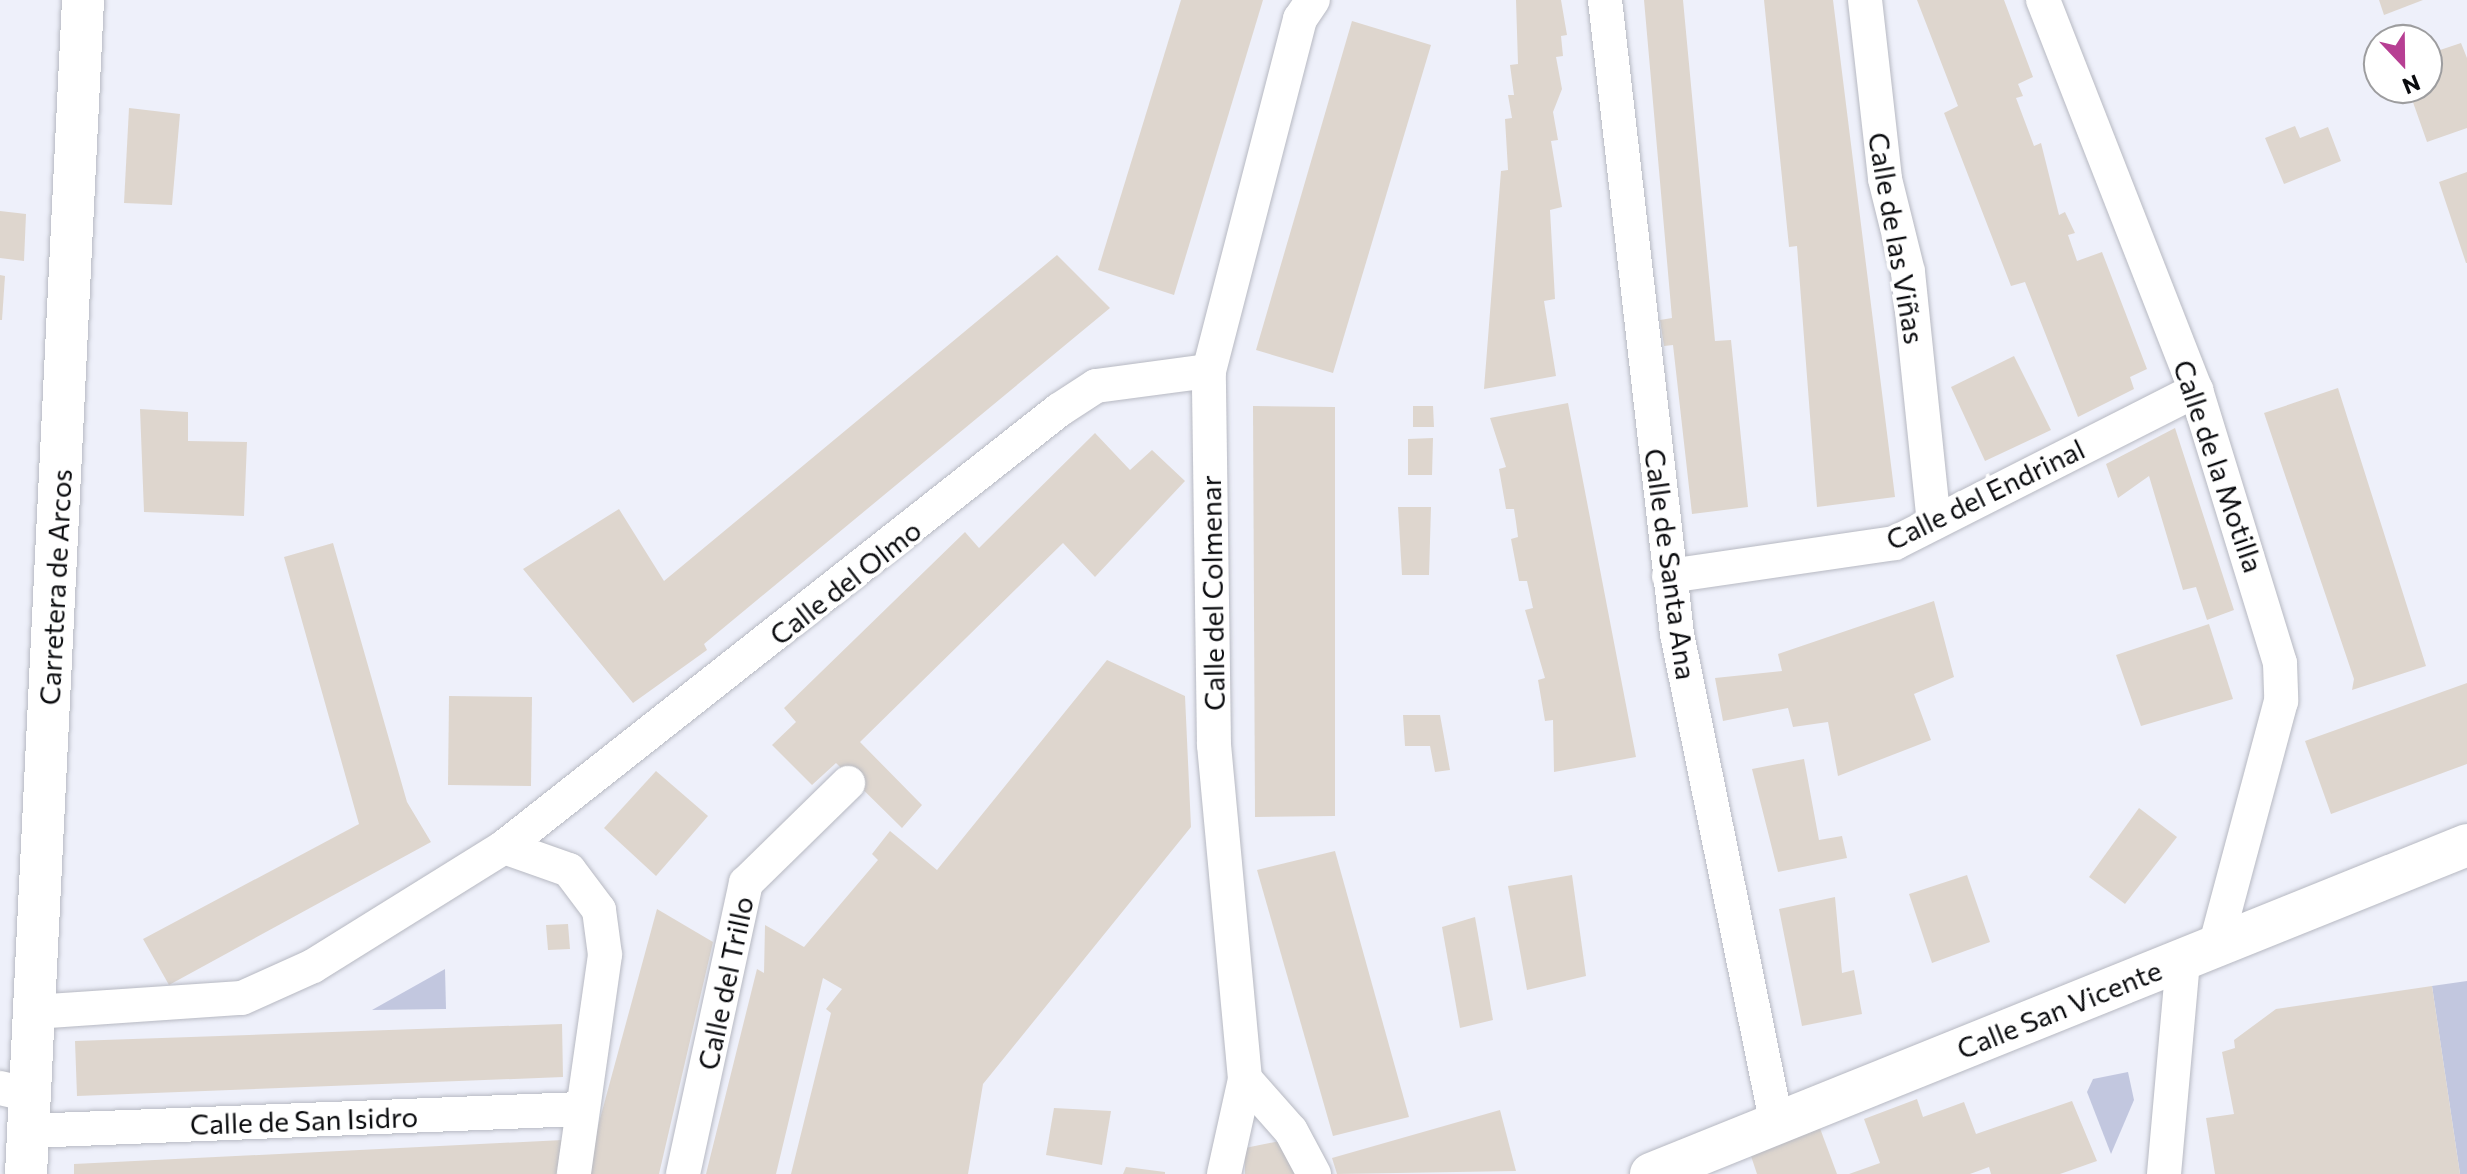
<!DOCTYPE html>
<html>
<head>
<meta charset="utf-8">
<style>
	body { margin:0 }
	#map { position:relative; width:2467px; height:1174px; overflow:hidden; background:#eef0fa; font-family:Commissioner,sans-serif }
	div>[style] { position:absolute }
	.green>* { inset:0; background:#c2c7df }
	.building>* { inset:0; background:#ded6ce }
	.roads { filter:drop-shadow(0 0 2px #b7b9c2) drop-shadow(0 0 2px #b7b9c2) }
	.minor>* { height:34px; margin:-17px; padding:0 17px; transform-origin:17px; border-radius:17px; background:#fff }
	.tertiary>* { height:42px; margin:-21px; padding:0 21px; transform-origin:21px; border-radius:21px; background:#fff }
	span { translate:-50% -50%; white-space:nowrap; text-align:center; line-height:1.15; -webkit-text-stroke:8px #fff; paint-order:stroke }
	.street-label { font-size:28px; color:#0a0b0e }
	.north { position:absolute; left:2363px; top:24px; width:80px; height:80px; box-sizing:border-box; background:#fff; border:2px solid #9d9d9f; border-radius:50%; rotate:158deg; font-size:22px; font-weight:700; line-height:32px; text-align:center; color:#0a0b0e }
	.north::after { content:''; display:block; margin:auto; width:28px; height:36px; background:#b73f93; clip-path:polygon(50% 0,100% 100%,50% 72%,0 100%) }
</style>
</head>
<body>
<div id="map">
	<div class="green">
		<i style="clip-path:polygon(445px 969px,446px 1009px,372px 1010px)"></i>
		<i style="clip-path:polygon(2467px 981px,2467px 1174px,2460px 1174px,2432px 986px)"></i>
		<i style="clip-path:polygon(2128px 1072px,2134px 1100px,2111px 1154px,2087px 1092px,2093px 1079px)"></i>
	</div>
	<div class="building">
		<i style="clip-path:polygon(1181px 0,1263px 0,1174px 295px,1098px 270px)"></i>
		<i style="clip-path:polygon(1516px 0,1561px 0,1567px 35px,1561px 36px,1563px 56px,1556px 57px,1562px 89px,1553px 112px,1558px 140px,1551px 141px,1562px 207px,1550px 210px,1555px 299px,1544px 301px,1556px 376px,1484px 389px,1501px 171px,1508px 170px,1505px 119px,1512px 118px,1508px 95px,1514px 95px,1510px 65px,1518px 64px)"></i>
		<i style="clip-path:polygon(1644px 0,1683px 0,1715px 341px,1731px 340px,1748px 507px,1692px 514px,1673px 345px,1664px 346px,1660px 320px,1672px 318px)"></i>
		<i style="clip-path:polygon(1764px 0,1833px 0,1895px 497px,1817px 507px,1797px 246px,1789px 247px)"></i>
		<i style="clip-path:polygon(1917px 0,2004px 0,2033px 77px,2018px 84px,2023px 96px,2016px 98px,2034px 146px,2041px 143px,2059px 215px,2065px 212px,2075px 233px,2068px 235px,2077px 261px,2102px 252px,2147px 369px,2130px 377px,2134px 389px,2078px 417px,2025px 282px,2011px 286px,1944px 113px,1958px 106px)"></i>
		<i style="clip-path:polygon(2379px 0,2423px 0,2384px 15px)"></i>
		<i style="clip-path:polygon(1352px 21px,1431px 45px,1333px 373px,1256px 350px)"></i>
		<i style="clip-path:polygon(2437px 43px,2440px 50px,2461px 43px,2467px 58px,2467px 128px,2427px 142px,2408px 88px,2427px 88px,2427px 46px)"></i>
		<i style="clip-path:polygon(129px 108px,180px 114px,172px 205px,124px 203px)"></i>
		<i style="clip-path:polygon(2295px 126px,2300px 138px,2328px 127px,2341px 161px,2284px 184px,2265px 138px)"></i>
		<i style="clip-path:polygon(2467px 172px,2467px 263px,2466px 263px,2439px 182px)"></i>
		<i style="clip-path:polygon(0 211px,26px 214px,24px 261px,0 258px)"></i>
		<i style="clip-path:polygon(1057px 255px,1110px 308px,704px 644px,707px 650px,633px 703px,523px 569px,619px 509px,664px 581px)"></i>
		<i style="clip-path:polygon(0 275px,5px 276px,2px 320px,0 320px)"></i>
		<i style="clip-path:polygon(2014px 356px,2051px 430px,1985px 461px,1951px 387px)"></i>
		<i style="clip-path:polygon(2338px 388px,2426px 666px,2352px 690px,2354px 679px,2264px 413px)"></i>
		<i style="clip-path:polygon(1568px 403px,1636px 757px,1554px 772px,1553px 720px,1545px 721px,1538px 680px,1545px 678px,1525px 610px,1533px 608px,1527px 581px,1519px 581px,1511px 539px,1518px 537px,1516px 522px,1514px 509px,1506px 509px,1499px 469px,1506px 467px,1490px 418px)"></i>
		<i style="clip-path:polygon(1253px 406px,1335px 407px,1335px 816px,1255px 817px)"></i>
		<i style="clip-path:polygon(1413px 406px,1433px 406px,1434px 427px,1413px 427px)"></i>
		<i style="clip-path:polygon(140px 409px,188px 412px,188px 441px,247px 442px,244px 516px,144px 512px)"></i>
		<i style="clip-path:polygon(2175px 428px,2234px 610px,2207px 620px,2196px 587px,2183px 590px,2149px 476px,2118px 498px,2106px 464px)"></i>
		<i style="clip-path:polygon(1095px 433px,1130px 470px,1152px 450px,1185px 481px,1095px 577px,1063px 543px,860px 742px,922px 805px,902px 828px,836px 763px,812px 785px,772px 745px,796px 722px,784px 708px,965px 532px,979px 548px)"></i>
		<i style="clip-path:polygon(1433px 438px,1432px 475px,1408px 475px,1408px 439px)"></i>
		<i style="clip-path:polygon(1398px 507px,1431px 507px,1429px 575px,1402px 575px)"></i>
		<i style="clip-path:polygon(333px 543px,407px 802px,431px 842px,169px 985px,143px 939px,359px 824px,284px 557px)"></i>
		<i style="clip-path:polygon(1934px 601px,1954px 677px,1914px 694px,1931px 740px,1838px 776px,1828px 722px,1793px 727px,1788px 708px,1723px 721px,1715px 678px,1782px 671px,1778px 654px)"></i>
		<i style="clip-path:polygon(2209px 624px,2233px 699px,2141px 726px,2116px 655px)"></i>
		<i style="clip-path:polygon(1107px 660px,1185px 696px,1191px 827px,983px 1084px,968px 1174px,791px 1174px,831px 1013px,826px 1009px,842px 989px,823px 978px,776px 1174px,706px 1174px,757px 969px,764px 973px,765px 925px,804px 947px,878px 860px,872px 854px,890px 831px,937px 870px)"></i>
		<i style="clip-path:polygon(2467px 683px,2467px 764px,2331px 814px,2305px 741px)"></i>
		<i style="clip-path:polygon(449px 696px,532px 697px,531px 786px,448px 785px)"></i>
		<i style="clip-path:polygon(1403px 715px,1440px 715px,1450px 770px,1435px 772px,1430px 746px,1405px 746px)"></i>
		<i style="clip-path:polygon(1804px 759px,1819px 840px,1842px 836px,1847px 858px,1778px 872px,1752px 769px)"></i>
		<i style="clip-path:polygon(656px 771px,708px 816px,656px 876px,604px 828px)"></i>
		<i style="clip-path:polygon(2139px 808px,2177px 837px,2125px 904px,2089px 877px)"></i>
		<i style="clip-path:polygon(1335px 851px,1409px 1117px,1333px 1136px,1257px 870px)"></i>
		<i style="clip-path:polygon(1572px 875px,1586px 976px,1527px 990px,1508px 886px)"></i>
		<i style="clip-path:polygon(1967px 875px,1990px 942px,1932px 963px,1909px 894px)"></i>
		<i style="clip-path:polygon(1835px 897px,1842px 973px,1854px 970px,1862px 1014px,1802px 1026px,1779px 909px)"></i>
		<i style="clip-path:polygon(657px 909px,713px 942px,659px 1174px,585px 1174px)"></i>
		<i style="clip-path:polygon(1475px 917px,1493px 1020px,1460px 1028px,1442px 927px)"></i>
		<i style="clip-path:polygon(568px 924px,570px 949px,548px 950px,546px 925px)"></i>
		<i style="clip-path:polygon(2432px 986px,2460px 1174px,2215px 1174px,2206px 1118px,2234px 1114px,2222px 1052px,2235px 1048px,2234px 1040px,2276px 1009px)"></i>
		<i style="clip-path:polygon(562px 1024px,563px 1077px,77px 1096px,75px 1041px)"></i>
		<i style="clip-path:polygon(1917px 1099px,1923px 1117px,1964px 1102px,1976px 1134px,2072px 1101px,2097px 1161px,2060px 1174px,1991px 1174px,1989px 1167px,1970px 1174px,1849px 1174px,1880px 1163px,1864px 1119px)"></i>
		<i style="clip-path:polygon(1054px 1108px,1111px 1111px,1102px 1165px,1046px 1155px)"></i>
		<i style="clip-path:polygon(1500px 1110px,1516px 1171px,1337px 1174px,1332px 1158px)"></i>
		<i style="clip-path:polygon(1818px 1123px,1837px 1174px,1757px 1174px,1751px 1156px)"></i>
		<i style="clip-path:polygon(563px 1140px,565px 1174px,74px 1174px,74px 1164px)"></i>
		<i style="clip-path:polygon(1280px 1141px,1296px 1174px,1245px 1174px,1245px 1148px)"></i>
		<i style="clip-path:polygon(1126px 1167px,1165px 1172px,1165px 1174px,1123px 1174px)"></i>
	</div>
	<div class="roads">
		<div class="minor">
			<i style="left:1605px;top:0;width:638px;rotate:83.52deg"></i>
			<i style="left:1677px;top:634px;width:498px;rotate:78.5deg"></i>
			<i style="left:1865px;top:0;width:180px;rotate:83.6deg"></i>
			<i style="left:1885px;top:179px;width:96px;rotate:76.1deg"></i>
			<i style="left:1908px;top:272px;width:252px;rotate:84.1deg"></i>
			<i style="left:2043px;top:0;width:419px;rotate:68.6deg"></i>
			<i style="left:2196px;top:390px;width:286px;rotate:72.9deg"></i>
			<i style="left:2280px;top:663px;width:38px;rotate:88deg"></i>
			<i style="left:2281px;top:701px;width:255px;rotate:105deg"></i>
			<i style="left:1669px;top:576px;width:228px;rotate:-8.3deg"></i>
			<i style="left:1895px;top:543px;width:338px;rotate:-26.9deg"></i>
			<i style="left:504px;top:847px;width:69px;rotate:19.5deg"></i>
			<i style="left:569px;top:870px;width:50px;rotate:53.1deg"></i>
			<i style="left:599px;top:910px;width:45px;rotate:82.4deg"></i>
			<i style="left:605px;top:955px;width:221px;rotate:98.1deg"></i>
			<i style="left:34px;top:1012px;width:208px;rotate:-3.9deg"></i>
			<i style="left:242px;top:998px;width:78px;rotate:-24.3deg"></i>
			<i style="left:313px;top:966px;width:225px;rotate:-31.9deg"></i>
			<i style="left:504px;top:847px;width:706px;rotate:-38.22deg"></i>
			<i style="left:1059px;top:410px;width:44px;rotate:-33deg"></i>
			<i style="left:1096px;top:386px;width:114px;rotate:-7.6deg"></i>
			<i style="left:1245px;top:1079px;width:69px;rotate:48.5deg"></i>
			<i style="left:1291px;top:1131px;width:49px;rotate:61.9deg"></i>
			<i style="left:0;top:1088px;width:31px;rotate:13deg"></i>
			<i style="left:28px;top:1131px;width:553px;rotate:-2.28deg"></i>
			<i style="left:683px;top:1174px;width:298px;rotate:-77.8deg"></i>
			<i style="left:746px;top:883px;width:143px;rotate:-44.4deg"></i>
			<i style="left:1224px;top:1174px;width:97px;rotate:-77.5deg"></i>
			<i style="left:1245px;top:1079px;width:335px;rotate:-95.3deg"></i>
			<i style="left:1214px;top:745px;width:374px;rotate:-90.8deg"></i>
			<i style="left:1209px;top:371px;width:364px;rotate:-75.5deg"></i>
			<i style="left:1300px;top:19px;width:23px;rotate:-56deg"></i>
			<i style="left:2164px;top:1174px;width:215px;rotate:-84.9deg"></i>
		</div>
		<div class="tertiary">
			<i style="left:26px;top:1174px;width:1175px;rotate:-87.22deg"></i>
			<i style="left:1651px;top:1174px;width:880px;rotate:-21.96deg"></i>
		</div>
	</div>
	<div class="street-label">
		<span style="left:1897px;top:238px;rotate:80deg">Calle de las Viñas</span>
		<span style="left:2219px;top:466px;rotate:71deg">Calle de la Motilla</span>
		<span style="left:1985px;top:494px;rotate:-26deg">Calle del Endrinal</span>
		<span style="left:1671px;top:564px;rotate:82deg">Calle de Santa Ana</span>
		<span style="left:845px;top:582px;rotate:-38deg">Calle del Olmo</span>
		<span style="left:55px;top:587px;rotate:-87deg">Carretera de Arcos</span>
		<span style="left:1212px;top:593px;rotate:-91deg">Calle del Colmenar</span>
		<span style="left:725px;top:983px;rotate:-78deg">Calle del Trillo</span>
		<span style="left:2059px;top:1009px;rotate:-22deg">Calle San Vicente</span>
		<span style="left:304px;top:1120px;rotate:-2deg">Calle de San Isidro</span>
	</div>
	<div class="north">N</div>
</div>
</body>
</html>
